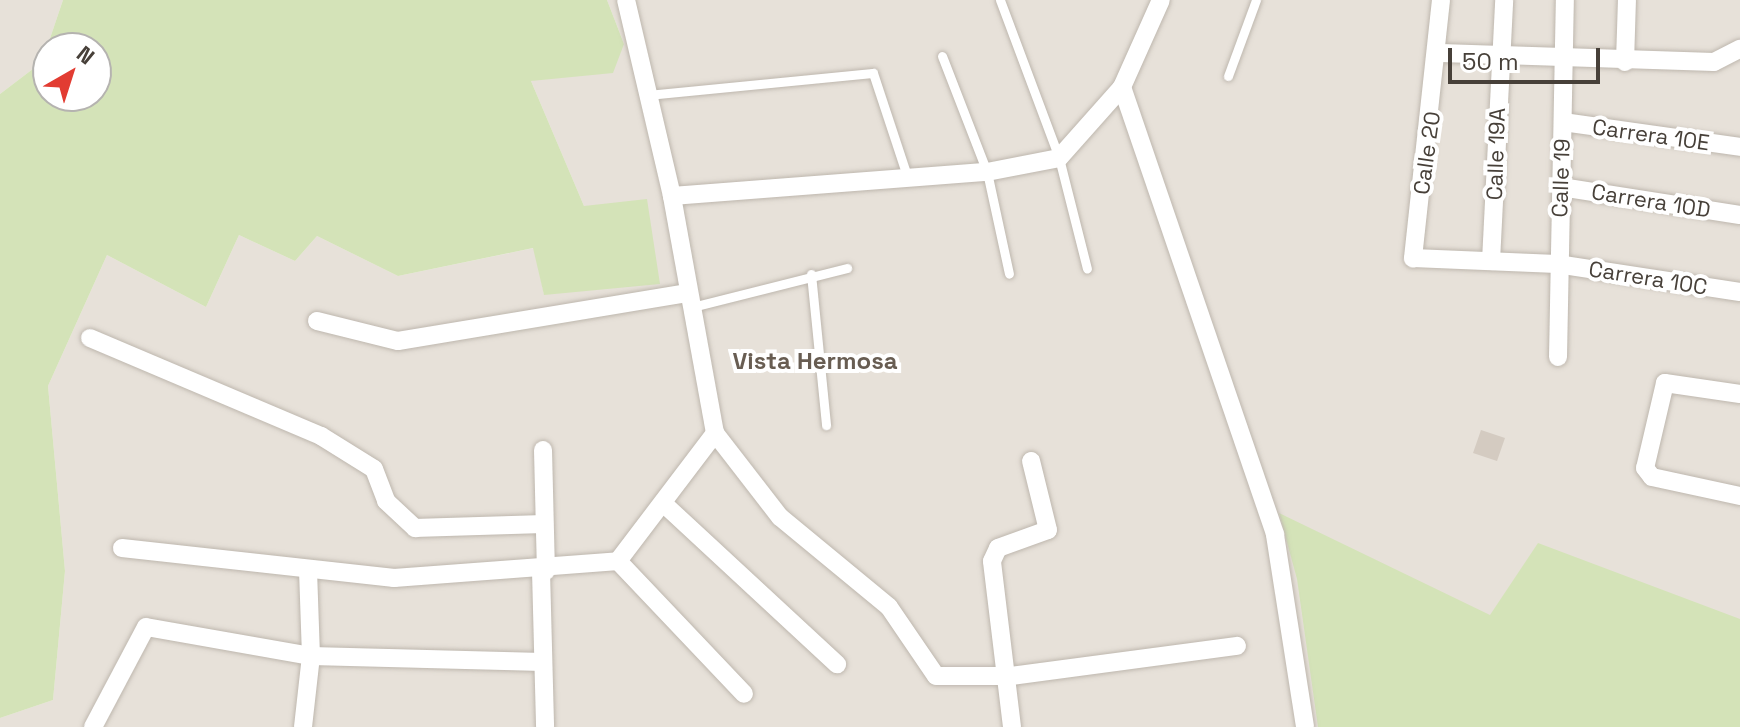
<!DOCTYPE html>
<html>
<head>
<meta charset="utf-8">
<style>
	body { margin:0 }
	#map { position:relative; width:1740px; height:727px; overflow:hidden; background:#f3f0ea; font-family:"Space Grotesk",sans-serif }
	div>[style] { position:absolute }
	.residential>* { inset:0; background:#e7e1d9 }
	.green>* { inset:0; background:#d4e3b8 }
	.building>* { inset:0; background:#d4cbc1 }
	.roads { filter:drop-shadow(0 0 2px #beb7ae) drop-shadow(0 0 2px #beb7ae) }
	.lane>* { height:9px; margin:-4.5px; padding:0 4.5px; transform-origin:4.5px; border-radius:4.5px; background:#fff }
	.street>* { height:18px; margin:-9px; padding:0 9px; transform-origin:9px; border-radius:9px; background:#fff }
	span { translate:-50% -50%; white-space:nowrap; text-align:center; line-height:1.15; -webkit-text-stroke:8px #fff; paint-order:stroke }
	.street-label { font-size:22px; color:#474039 }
	.neighbourhood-label { font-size:24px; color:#685d52; font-weight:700 }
	.north { position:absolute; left:32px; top:32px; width:80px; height:80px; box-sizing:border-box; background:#fff; border:2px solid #b5b3b0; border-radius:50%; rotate:39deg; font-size:22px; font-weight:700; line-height:32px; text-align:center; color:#474039 }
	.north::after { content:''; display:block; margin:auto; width:28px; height:36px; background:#e23c32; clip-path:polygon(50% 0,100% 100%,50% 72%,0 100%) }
	.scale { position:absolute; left:1448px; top:48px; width:152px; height:36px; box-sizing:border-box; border:4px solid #474039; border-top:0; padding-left:10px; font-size:24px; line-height:28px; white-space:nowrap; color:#474039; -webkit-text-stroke:6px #fff; paint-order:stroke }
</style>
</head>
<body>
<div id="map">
	<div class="residential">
		<i style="clip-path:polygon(0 0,63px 0,42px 62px,0 94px)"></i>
		<i style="clip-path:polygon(607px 0,1740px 0,1740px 727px,0 727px,0 718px,53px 700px,65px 571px,48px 386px,107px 255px,206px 307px,239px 235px,295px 261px,317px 236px,398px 276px,534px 248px,544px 294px,659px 283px,584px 206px,531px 81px,624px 44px)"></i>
	</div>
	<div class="green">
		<i style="clip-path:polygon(evenodd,63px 0,607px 0,624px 44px,613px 73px,531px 81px,584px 206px,647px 199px,660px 284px,544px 295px,533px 248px,398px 276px,317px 236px,295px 261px,239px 235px,206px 307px,107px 255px,48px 386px,65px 571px,53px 700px,0 718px,0 94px,42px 62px,63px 0,96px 48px,96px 96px,48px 96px,48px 48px,96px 48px)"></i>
		<i style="clip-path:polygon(1279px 513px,1490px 615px,1538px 543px,1740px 619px,1740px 727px,1318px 727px,1297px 579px)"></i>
	</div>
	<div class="building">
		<i style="clip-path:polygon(1481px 430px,1505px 438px,1497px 461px,1473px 453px)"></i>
	</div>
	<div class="roads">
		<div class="lane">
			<i style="left:1000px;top:0;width:169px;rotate:69.5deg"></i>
			<i style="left:1059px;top:158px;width:114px;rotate:75.8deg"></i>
			<i style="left:942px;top:56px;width:124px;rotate:68.8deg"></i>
			<i style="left:987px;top:172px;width:104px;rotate:77.8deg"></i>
			<i style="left:1228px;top:76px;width:81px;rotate:-69.8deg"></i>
			<i style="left:647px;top:95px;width:227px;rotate:-5.6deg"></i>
			<i style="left:873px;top:73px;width:105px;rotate:71.7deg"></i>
			<i style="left:811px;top:274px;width:152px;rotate:84.3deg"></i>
			<i style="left:692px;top:307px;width:160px;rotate:-14.1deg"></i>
		</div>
		<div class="street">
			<i style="left:1441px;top:0;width:260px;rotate:96.2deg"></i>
			<i style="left:1413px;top:258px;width:144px;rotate:2.4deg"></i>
			<i style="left:1557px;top:264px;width:185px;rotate:8.7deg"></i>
			<i style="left:1441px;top:53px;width:273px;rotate:1.9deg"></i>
			<i style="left:1714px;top:62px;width:29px;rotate:-27deg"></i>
			<i style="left:1625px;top:62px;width:62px;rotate:-88.2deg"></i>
			<i style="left:1122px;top:87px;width:473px;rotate:71.1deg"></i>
			<i style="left:1275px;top:535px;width:194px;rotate:81.1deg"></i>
			<i style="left:1563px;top:122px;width:179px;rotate:8deg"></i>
			<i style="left:1561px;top:187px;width:181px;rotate:8.9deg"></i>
			<i style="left:672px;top:196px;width:316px;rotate:-4.4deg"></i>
			<i style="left:987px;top:172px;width:73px;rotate:-11deg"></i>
			<i style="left:1059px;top:158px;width:95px;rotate:-48.4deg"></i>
			<i style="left:1122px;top:87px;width:95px;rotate:-65.9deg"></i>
			<i style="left:1491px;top:261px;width:261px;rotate:-87.1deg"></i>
			<i style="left:317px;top:321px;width:83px;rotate:13.9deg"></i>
			<i style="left:398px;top:341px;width:294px;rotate:-9.4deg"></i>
			<i style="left:90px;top:338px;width:251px;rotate:23deg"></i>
			<i style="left:321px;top:436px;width:62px;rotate:31.9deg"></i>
			<i style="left:374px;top:469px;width:34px;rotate:69deg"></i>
			<i style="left:386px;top:501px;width:40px;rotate:43deg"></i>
			<i style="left:415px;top:528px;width:128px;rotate:-1.8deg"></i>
			<i style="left:1558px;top:357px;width:357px;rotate:-88.9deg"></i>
			<i style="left:1740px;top:394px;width:76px;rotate:-171.7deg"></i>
			<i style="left:1665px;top:383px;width:87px;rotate:103.2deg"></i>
			<i style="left:1645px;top:468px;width:11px;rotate:52deg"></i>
			<i style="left:1652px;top:477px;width:90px;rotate:12.2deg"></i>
			<i style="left:715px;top:433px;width:106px;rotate:52.3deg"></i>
			<i style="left:780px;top:517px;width:141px;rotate:39.5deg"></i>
			<i style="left:889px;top:607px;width:83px;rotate:55.7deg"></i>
			<i style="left:936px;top:676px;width:75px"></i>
			<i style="left:1011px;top:676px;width:228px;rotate:-7.6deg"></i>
			<i style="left:543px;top:450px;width:121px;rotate:88.6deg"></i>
			<i style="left:664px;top:504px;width:236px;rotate:42.8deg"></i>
			<i style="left:122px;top:548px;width:274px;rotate:6.3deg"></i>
			<i style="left:394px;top:578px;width:225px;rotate:-4.3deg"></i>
			<i style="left:618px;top:561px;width:161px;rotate:-52.8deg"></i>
			<i style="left:715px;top:433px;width:241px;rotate:-100.3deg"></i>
			<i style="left:672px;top:196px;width:201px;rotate:-103.2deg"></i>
			<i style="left:618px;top:561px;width:183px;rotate:46.5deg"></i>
			<i style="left:541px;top:571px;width:156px;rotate:88.5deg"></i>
			<i style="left:93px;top:727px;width:113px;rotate:-62.1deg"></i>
			<i style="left:146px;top:627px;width:168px;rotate:10deg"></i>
			<i style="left:311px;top:656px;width:232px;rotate:1.5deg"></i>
			<i style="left:303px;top:727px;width:71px;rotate:-83.6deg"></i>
			<i style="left:311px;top:656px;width:85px;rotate:-92deg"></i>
			<i style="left:1012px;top:727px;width:167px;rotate:-96.9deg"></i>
			<i style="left:992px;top:561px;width:14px;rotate:-65deg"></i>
			<i style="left:998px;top:548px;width:53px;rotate:-19.8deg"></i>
			<i style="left:1048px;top:530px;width:71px;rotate:-103.8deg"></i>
		</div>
	</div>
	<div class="street-label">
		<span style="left:1651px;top:135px;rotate:8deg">Carrera 10E</span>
		<span style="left:1427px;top:153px;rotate:-82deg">Calle 20</span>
		<span style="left:1496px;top:154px;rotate:-88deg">Calle 19A</span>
		<span style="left:1561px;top:178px;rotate:-88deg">Calle 19</span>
		<span style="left:1651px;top:201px;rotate:9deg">Carrera 10D</span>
		<span style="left:1648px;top:278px;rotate:9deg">Carrera 10C</span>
	</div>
	<div class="neighbourhood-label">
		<span style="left:815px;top:361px">Vista Hermosa</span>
	</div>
	<div class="north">N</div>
	<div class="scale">50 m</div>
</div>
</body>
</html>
